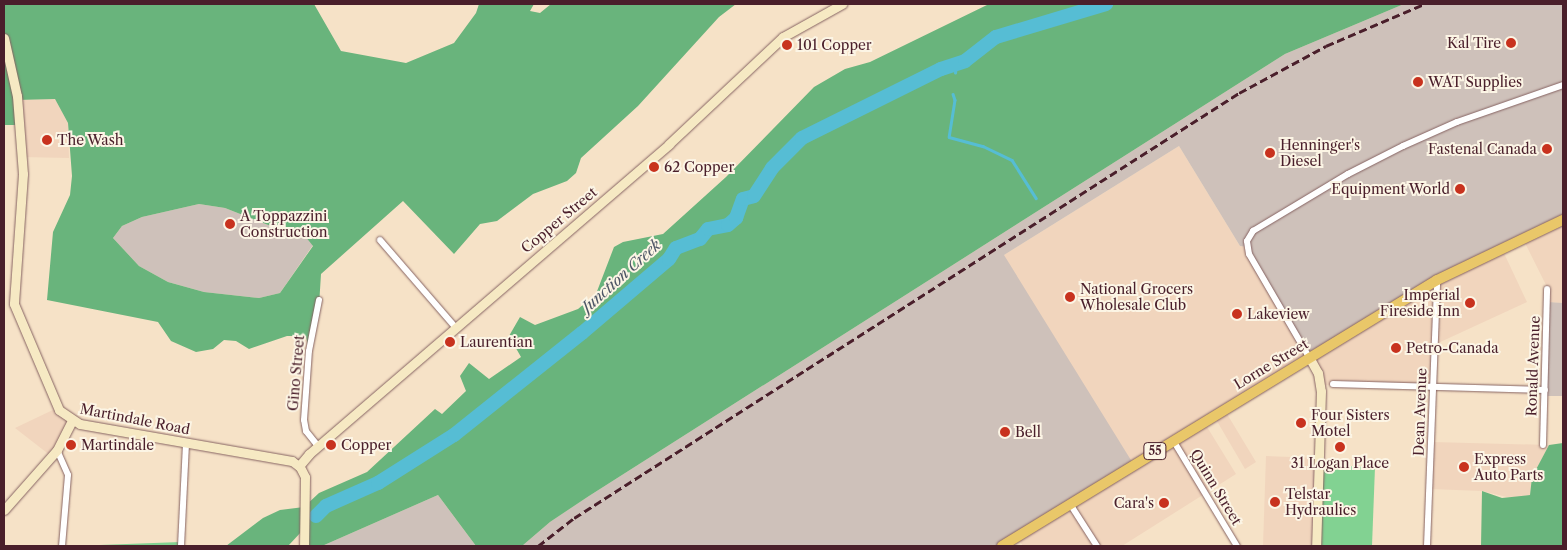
<!DOCTYPE html>
<html>
<head>
<meta charset="utf-8">
<style>
	body { margin:0 }
	#map { position:relative; width:1567px; height:550px; overflow:hidden; background:#f6e2c7; font-family:"Libre Caslon Text",serif }
	div>[style] { position:absolute }
	.built>* { inset:0; background:#f1d5bd }
	.industrial>* { inset:0; background:#cec1ba }
	.green>* { inset:0; background:#82d292 }
	.forest>* { inset:0; background:#69b47c }
	.stream>* { height:2.5px; margin:-1.25px; padding:0 1.25px; transform-origin:1.25px; border-radius:1.25px; background:#56bdd4 }
	.river>* { height:14px; margin:-7px; padding:0 7px; transform-origin:7px; border-radius:7px; background:#56bdd4 }
	.roads { filter:drop-shadow(0 0 1px #866362) drop-shadow(0 0 1px #866362) }
	.street>* { height:6px; margin:-3px; padding:0 3px; transform-origin:3px; border-radius:3px; background:#fff }
	.secondary>* { height:9px; margin:-4.5px; padding:0 4.5px; transform-origin:4.5px; border-radius:4.5px; background:#f6e9c3 }
	.primary>* { height:10px; margin:-5px; padding:0 5px; transform-origin:5px; border-radius:5px; background:#e9c769 }
	.rail>* { height:2.5px; margin-top:-1.25px; transform-origin:0; background:repeating-linear-gradient(90deg,#4a1f2b 0 8px,transparent 0 12px) }
	.dots>* { width:14px; height:14px; translate:-50% -50%; box-sizing:border-box; border:2px solid #fcf5e5; border-radius:50% }
	span { translate:-50% -50%; white-space:nowrap; text-align:center; line-height:1.15; -webkit-text-stroke:4px #fcf5e5; paint-order:stroke }
	.shield-label span { padding:1px 4px; background:#fcf5e5; border:1px solid; border-radius:4px; -webkit-text-stroke-width:0 }
	.shield-label { font-size:12px; color:#4a1f2b; font-weight:700 }
	.poi-label { font-size:14px; color:#4a1f2b }
	.right { translate:-100% -50%; text-align:right }
	.left { translate:0 -50%; text-align:left }
	.street-label { font-size:14px; color:#4a1f2b }
	.water-label { font-size:15px; color:#4e5666; font-style:italic }
	.frame { position:absolute; inset:0; border:5px solid #4a1f2b; pointer-events:none }
</style>
</head>
<body>
<div id="map">
	<div class="built">
		<i style="clip-path:polygon(55px 99px,68px 123px,69px 158px,21px 157px,17px 100px)"></i>
		<i style="clip-path:polygon(1179px 146px,1240px 246px,1248px 247px,1310px 357px,1502px 249px,1527px 302px,1436px 344px,1434px 388px,1321px 385px,1310px 358px,1224px 409px,1256px 462px,1245px 469px,1214px 416px,1204px 422px,1236px 474px,1122px 546px,1023px 546px,1017px 537px,1004px 255px)"></i>
		<i style="clip-path:polygon(1563px 221px,1563px 303px,1548px 302px,1548px 289px,1523px 239px)"></i>
		<i style="clip-path:polygon(57px 408px,71px 421px,51px 456px,15px 428px)"></i>
		<i style="clip-path:polygon(1432px 442px,1549px 445px,1532px 477px,1530px 495px,1515px 499px,1482px 491px,1430px 489px)"></i>
		<i style="clip-path:polygon(1266px 456px,1320px 458px,1317px 546px,1263px 546px)"></i>
	</div>
	<div class="industrial">
		<i style="clip-path:polygon(1404px 4px,1563px 4px,1563px 221px,1463px 266px,1310px 357px,1248px 247px,1240px 246px,1179px 146px,1004px 255px,1134px 465px,1003px 546px,522px 546px,550px 522px,589px 496px,1285px 54px)"></i>
		<i style="clip-path:polygon(199px 204px,225px 208px,281px 230px,301px 231px,313px 245px,280px 293px,259px 298px,204px 292px,168px 282px,139px 266px,113px 238px,122px 226px,142px 217px)"></i>
		<i style="clip-path:polygon(1548px 302px,1563px 303px,1563px 396px,1545px 396px)"></i>
		<i style="clip-path:polygon(438px 495px,476px 546px,322px 546px)"></i>
	</div>
	<div class="green">
		<i style="clip-path:polygon(1319px 465px,1375px 467px,1372px 546px,1317px 546px)"></i>
		<i style="clip-path:polygon(181px 542px,181px 546px,72px 546px)"></i>
	</div>
	<div class="forest">
		<i style="clip-path:polygon(evenodd,4px 4px,314px 4px,341px 51px,406px 63px,454px 43px,476px 13px,479px 4px,534px 4px,530px 11px,540px 13px,551px 4px,736px 4px,719px 17px,638px 106px,581px 158px,576px 173px,567px 181px,533px 194px,497px 221px,480px 224px,454px 254px,403px 201px,321px 274px,319px 306px,309px 351px,306px 336px,287px 336px,249px 349px,236px 341px,224px 340px,213px 349px,196px 352px,171px 341px,158px 322px,47px 300px,53px 232px,70px 195px,72px 176px,68px 123px,55px 99px,17px 100px,20px 125px,4px 125px,4px 4px,199px 204px,225px 208px,281px 230px,301px 231px,313px 246px,280px 293px,259px 298px,204px 292px,168px 282px,139px 266px,113px 238px,122px 226px,142px 217px,199px 204px)"></i>
		<i style="clip-path:polygon(989px 4px,1404px 4px,1285px 54px,589px 496px,550px 522px,522px 546px,476px 546px,438px 495px,322px 546px,303px 546px,303px 530px,288px 546px,226px 546px,263px 518px,280px 510px,304px 507px,319px 493px,367px 472px,435px 409px,442px 414px,466px 391px,460px 376px,469px 363px,489px 379px,521px 357px,509px 336px,520px 317px,535px 325px,578px 309px,596px 294px,614px 247px,623px 242px,663px 234px,726px 177px,814px 87px,845px 69px,870px 62px)"></i>
		<i style="clip-path:polygon(1563px 443px,1563px 546px,1481px 546px,1482px 491px,1502px 498px,1530px 495px,1532px 477px,1549px 445px)"></i>
	</div>
	<div class="stream">
		<i style="left:955px;top:73px;width:8px;rotate:-83deg"></i>
		<i style="left:953px;top:94px;width:6px;rotate:72deg"></i>
		<i style="left:955px;top:100px;width:37px;rotate:99deg"></i>
		<i style="left:949px;top:137px;width:35px;rotate:15deg"></i>
		<i style="left:983px;top:146px;width:32px;rotate:26deg"></i>
		<i style="left:1012px;top:160px;width:45px;rotate:57.7deg"></i>
	</div>
	<div class="river">
		<i style="left:316px;top:516px;width:14px;rotate:-45deg"></i>
		<i style="left:326px;top:506px;width:57px;rotate:-23.9deg"></i>
		<i style="left:378px;top:483px;width:90px;rotate:-32.3deg"></i>
		<i style="left:454px;top:435px;width:164px;rotate:-38.6deg"></i>
		<i style="left:582px;top:333px;width:114px;rotate:-40.4deg"></i>
		<i style="left:669px;top:259px;width:13px;rotate:-58deg"></i>
		<i style="left:676px;top:248px;width:26px;rotate:-21deg"></i>
		<i style="left:700px;top:239px;width:13px;rotate:-51deg"></i>
		<i style="left:708px;top:229px;width:20px;rotate:-11deg"></i>
		<i style="left:728px;top:225px;width:11px;rotate:-41deg"></i>
		<i style="left:736px;top:218px;width:20px;rotate:-70deg"></i>
		<i style="left:743px;top:199px;width:11px;rotate:-15deg"></i>
		<i style="left:754px;top:196px;width:33px;rotate:-57deg"></i>
		<i style="left:772px;top:168px;width:42px;rotate:-45deg"></i>
		<i style="left:802px;top:138px;width:155px;rotate:-26.4deg"></i>
		<i style="left:941px;top:69px;width:25px;rotate:-18deg"></i>
		<i style="left:965px;top:61px;width:39px;rotate:-38deg"></i>
		<i style="left:996px;top:37px;width:115px;rotate:-16.7deg"></i>
	</div>
	<div class="roads">
		<div class="street">
			<i style="left:380px;top:240px;width:115px;rotate:49.2deg"></i>
			<i style="left:1309px;top:357px;width:119px;rotate:-120.2deg"></i>
			<i style="left:1249px;top:254px;width:13px;rotate:-99deg"></i>
			<i style="left:1247px;top:241px;width:12px;rotate:-59deg"></i>
			<i style="left:1253px;top:231px;width:111px;rotate:-31deg"></i>
			<i style="left:1348px;top:174px;width:62px;rotate:-27deg"></i>
			<i style="left:1403px;top:146px;width:59px;rotate:-24deg"></i>
			<i style="left:1457px;top:122px;width:112px;rotate:-19.2deg"></i>
			<i style="left:1333px;top:384px;width:212px;rotate:1.6deg"></i>
			<i style="left:1173px;top:440px;width:124px;rotate:58.9deg"></i>
			<i style="left:1543px;top:445px;width:156px;rotate:-88.5deg"></i>
			<i style="left:318px;top:446px;width:19px;rotate:-129deg"></i>
			<i style="left:306px;top:431px;width:11px;rotate:-100deg"></i>
			<i style="left:304px;top:420px;width:69px;rotate:-85.9deg"></i>
			<i style="left:309px;top:351px;width:52px;rotate:-78.9deg"></i>
			<i style="left:57px;top:450px;width:27px;rotate:66deg"></i>
			<i style="left:68px;top:475px;width:71px;rotate:94.8deg"></i>
			<i style="left:1070px;top:504px;width:50px;rotate:57.3deg"></i>
			<i style="left:181px;top:546px;width:103px;rotate:-87.2deg"></i>
			<i style="left:1427px;top:546px;width:266px;rotate:-87.8deg"></i>
		</div>
		<div class="secondary">
			<i style="left:4px;top:38px;width:59px;rotate:77.4deg"></i>
			<i style="left:17px;top:96px;width:78px;rotate:85.6deg"></i>
			<i style="left:23px;top:174px;width:130px;rotate:94deg"></i>
			<i style="left:14px;top:304px;width:115px;rotate:67deg"></i>
			<i style="left:59px;top:410px;width:25px;rotate:34deg"></i>
			<i style="left:80px;top:424px;width:215px;rotate:9.9deg"></i>
			<i style="left:292px;top:461px;width:10px;rotate:37deg"></i>
			<i style="left:300px;top:467px;width:11px;rotate:63deg"></i>
			<i style="left:305px;top:477px;width:69px;rotate:90.8deg"></i>
			<i style="left:1309px;top:357px;width:18px;rotate:61deg"></i>
			<i style="left:1318px;top:373px;width:18px;rotate:81deg"></i>
			<i style="left:1321px;top:391px;width:155px;rotate:91.8deg"></i>
			<i style="left:299px;top:466px;width:16px;rotate:-50deg"></i>
			<i style="left:309px;top:454px;width:475px;rotate:-40.7deg"></i>
			<i style="left:669px;top:144px;width:156px;rotate:-43.2deg"></i>
			<i style="left:783px;top:37px;width:68px;rotate:-29.2deg"></i>
			<i style="left:4px;top:510px;width:80px;rotate:-48.5deg"></i>
			<i style="left:57px;top:450px;width:33px;rotate:-63deg"></i>
		</div>
		<div class="primary">
			<i style="left:1002px;top:546px;width:510px;rotate:-31.45deg"></i>
			<i style="left:1437px;top:280px;width:140px;rotate:-25.5deg"></i>
		</div>
	</div>
	<div class="rail">
		<i style="left:538px;top:546px;width:46px;rotate:-37.9deg"></i>
		<i style="left:574px;top:518px;width:789px;rotate:-32.58deg"></i>
		<i style="left:1239px;top:93px;width:99px;rotate:-28.4deg"></i>
		<i style="left:1326px;top:46px;width:107px;rotate:-23.2deg"></i>
	</div>
	<div class="dots">
		<i style="left:1511px;top:43px;background:#c8321e"></i>
		<i style="left:787px;top:45px;background:#c8321e"></i>
		<i style="left:1418px;top:82px;background:#c8321e"></i>
		<i style="left:47px;top:140px;background:#c8321e"></i>
		<i style="left:1547px;top:149px;background:#c8321e"></i>
		<i style="left:1270px;top:153px;background:#c8321e"></i>
		<i style="left:654px;top:167px;background:#c8321e"></i>
		<i style="left:1460px;top:189px;background:#c8321e"></i>
		<i style="left:230px;top:224px;background:#c8321e"></i>
		<i style="left:1070px;top:297px;background:#c8321e"></i>
		<i style="left:1470px;top:303px;background:#c8321e"></i>
		<i style="left:1237px;top:314px;background:#c8321e"></i>
		<i style="left:450px;top:342px;background:#c8321e"></i>
		<i style="left:1396px;top:348px;background:#c8321e"></i>
		<i style="left:1301px;top:423px;background:#c8321e"></i>
		<i style="left:1005px;top:432px;background:#c8321e"></i>
		<i style="left:71px;top:445px;background:#c8321e"></i>
		<i style="left:331px;top:445px;background:#c8321e"></i>
		<i style="left:1340px;top:447px;background:#c8321e"></i>
		<i style="left:1464px;top:467px;background:#c8321e"></i>
		<i style="left:1275px;top:502px;background:#c8321e"></i>
		<i style="left:1164px;top:503px;background:#c8321e"></i>
	</div>
	<div class="shield-label">
		<span style="left:1155px;top:451px">55</span>
	</div>
	<div class="poi-label">
		<span class="right" style="left:1501px;top:43px">Kal Tire</span>
		<span class="left" style="left:797px;top:45px">101 Copper</span>
		<span class="left" style="left:1428px;top:82px">WAT Supplies</span>
		<span class="left" style="left:57px;top:140px">The Wash</span>
		<span class="left" style="left:1280px;top:153px">Henninger's<br>Diesel</span>
		<span class="right" style="left:1537px;top:149px">Fastenal Canada</span>
		<span class="left" style="left:664px;top:167px">62 Copper</span>
		<span class="right" style="left:1450px;top:189px">Equipment World</span>
		<span class="left" style="left:240px;top:224px">A Toppazzini<br>Construction</span>
		<span class="left" style="left:1080px;top:297px">National Grocers<br>Wholesale Club</span>
		<span class="right" style="left:1460px;top:303px">Imperial<br>Fireside Inn</span>
		<span class="left" style="left:1247px;top:314px">Lakeview</span>
		<span class="left" style="left:460px;top:342px">Laurentian</span>
		<span class="left" style="left:1406px;top:348px">Petro-Canada</span>
		<span class="left" style="left:1311px;top:423px">Four Sisters<br>Motel</span>
		<span class="left" style="left:1015px;top:432px">Bell</span>
		<span class="left" style="left:81px;top:445px">Martindale</span>
		<span class="left" style="left:341px;top:445px">Copper</span>
		<span class="left" style="left:1474px;top:467px">Express<br>Auto Parts</span>
		<span style="left:1340px;top:463px">31 Logan Place</span>
		<span class="left" style="left:1285px;top:502px">Telstar<br>Hydraulics</span>
		<span class="right" style="left:1154px;top:503px">Cara's</span>
	</div>
	<div class="street-label">
		<span style="left:559px;top:220px;rotate:-40deg">Copper Street</span>
		<span style="left:1271px;top:364px;rotate:-31deg">Lorne Street</span>
		<span style="left:1533px;top:366px;rotate:-88deg">Ronald Avenue</span>
		<span style="left:296px;top:373px;rotate:-85deg">Gino Street</span>
		<span style="left:1420px;top:412px;rotate:-88deg">Dean Avenue</span>
		<span style="left:135px;top:419px;rotate:11deg">Martindale Road</span>
		<span style="left:1216px;top:487px;rotate:59deg">Quinn Street</span>
	</div>
	<div class="water-label">
		<span style="left:621px;top:276px;rotate:-42deg">Junction Creek</span>
	</div>
	<div class="frame"></div>
</div>
</body>
</html>
